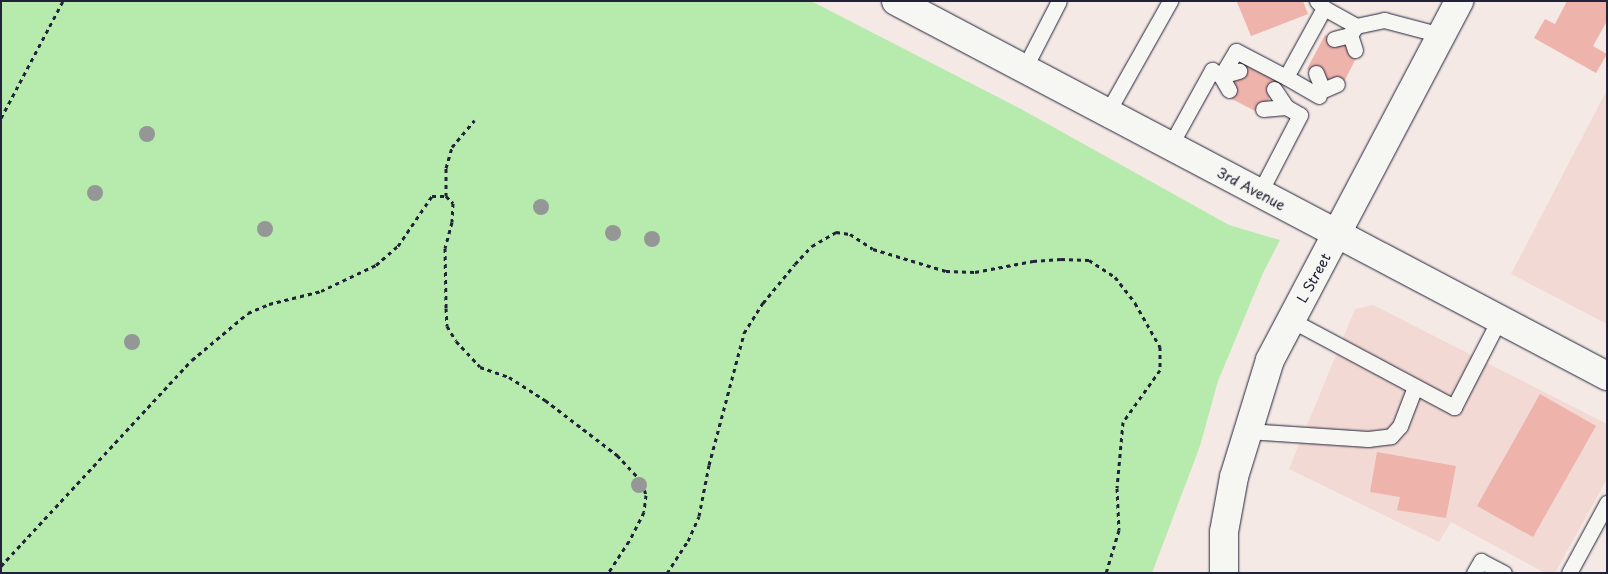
<!DOCTYPE html>
<html>
<head>
<meta charset="utf-8">
<style>
	body { margin:0 }
	#map { position:relative; width:1608px; height:574px; overflow:hidden; background:#f4e9e4; font-family:"Playpen Sans",sans-serif }
	div>[style] { position:absolute }
	.built>* { inset:0; background:#f2d9d3 }
	.green>* { inset:0; background:#b6ebad }
	.building>* { inset:0; background:#eeb3ab }
	.path>* { height:3px; margin-top:-1.5px; transform-origin:0; background:repeating-linear-gradient(90deg,#22223b 0 4px,transparent 0 8px) }
	.roads { filter:drop-shadow(0 0 1px #22223b) drop-shadow(0 0 1px #22223b) }
	.lane>* { height:15px; margin:-7.5px; padding:0 7.5px; transform-origin:7.5px; border-radius:7.5px; background:#f6f6f2 }
	.secondary>* { height:28px; margin:-14px; padding:0 14px; transform-origin:14px; border-radius:14px; background:#f6f6f2 }
	.primary>* { height:28px; margin:-14px; padding:0 14px; transform-origin:14px; border-radius:14px; background:#f6f6f2 }
	.trees>* { width:16px; height:16px; margin:-8px; border-radius:50%; background:#959797 }
	span { translate:-50% -50%; white-space:nowrap; text-align:center; line-height:1.15; -webkit-text-stroke:4px #f6f6f2; paint-order:stroke }
	.street-label { font-size:14px; color:#22223b }
	.frame { position:absolute; inset:0; border:2px solid #22223b; pointer-events:none }
</style>
</head>
<body>
<div id="map">
	<div class="built">
		<i style="clip-path:polygon(1607px 90px,1607px 324px,1511px 274px)"></i>
		<i style="clip-path:polygon(1373px 305px,1607px 424px,1607px 479px,1555px 573px,1545px 573px,1451px 522px,1439px 542px,1289px 469px,1355px 309px)"></i>
	</div>
	<div class="green">
		<i style="clip-path:polygon(1px 1px,811px 1px,1019px 108px,1229px 225px,1280px 240px,1263px 273px,1218px 381px,1200px 446px,1152px 573px,1px 573px)"></i>
	</div>
	<div class="building">
		<i style="clip-path:polygon(1303px 1px,1308px 14px,1251px 36px,1237px 2px)"></i>
		<i style="clip-path:polygon(1567px 1px,1607px 1px,1607px 21px,1593px 46px,1607px 54px,1596px 73px,1534px 38px,1545px 19px,1555px 24px)"></i>
		<i style="clip-path:polygon(1325px 35px,1359px 52px,1342px 86px,1307px 69px)"></i>
		<i style="clip-path:polygon(1244px 63px,1278px 81px,1261px 114px,1226px 96px)"></i>
		<i style="clip-path:polygon(1540px 394px,1596px 426px,1533px 537px,1477px 506px)"></i>
		<i style="clip-path:polygon(1377px 452px,1456px 466px,1446px 518px,1397px 510px,1400px 497px,1370px 492px)"></i>
	</div>
	<div class="path">
		<i style="left:1px;top:118px;width:132px;rotate:-62.1deg"></i>
		<i style="left:446px;top:196px;width:28px;rotate:-90deg"></i>
		<i style="left:446px;top:168px;width:22px;rotate:-74deg"></i>
		<i style="left:452px;top:147px;width:35px;rotate:-50deg"></i>
		<i style="left:1px;top:566px;width:281px;rotate:-47.2deg"></i>
		<i style="left:192px;top:360px;width:73px;rotate:-40deg"></i>
		<i style="left:248px;top:313px;width:23px;rotate:-23deg"></i>
		<i style="left:269px;top:304px;width:54px;rotate:-14deg"></i>
		<i style="left:321px;top:291px;width:61px;rotate:-25.3deg"></i>
		<i style="left:376px;top:265px;width:29px;rotate:-41deg"></i>
		<i style="left:398px;top:246px;width:60px;rotate:-55.8deg"></i>
		<i style="left:432px;top:196px;width:14px"></i>
		<i style="left:446px;top:196px;width:10px;rotate:45deg"></i>
		<i style="left:453px;top:203px;width:19px;rotate:93deg"></i>
		<i style="left:452px;top:222px;width:27px;rotate:105deg"></i>
		<i style="left:445px;top:248px;width:60px;rotate:89deg"></i>
		<i style="left:446px;top:308px;width:18px;rotate:87deg"></i>
		<i style="left:447px;top:326px;width:17px;rotate:59deg"></i>
		<i style="left:456px;top:341px;width:35px;rotate:47deg"></i>
		<i style="left:480px;top:367px;width:31px;rotate:19deg"></i>
		<i style="left:509px;top:377px;width:43px;rotate:32.6deg"></i>
		<i style="left:545px;top:400px;width:91px;rotate:37.4deg"></i>
		<i style="left:617px;top:455px;width:37px;rotate:47deg"></i>
		<i style="left:642px;top:482px;width:14px;rotate:73deg"></i>
		<i style="left:646px;top:495px;width:17px;rotate:97deg"></i>
		<i style="left:644px;top:512px;width:33px;rotate:117deg"></i>
		<i style="left:629px;top:541px;width:38px;rotate:123deg"></i>
		<i style="left:667px;top:573px;width:38px;rotate:-57deg"></i>
		<i style="left:688px;top:541px;width:27px;rotate:-66deg"></i>
		<i style="left:699px;top:516px;width:52px;rotate:-78.9deg"></i>
		<i style="left:709px;top:465px;width:137px;rotate:-75.1deg"></i>
		<i style="left:744px;top:333px;width:36px;rotate:-58deg"></i>
		<i style="left:763px;top:303px;width:50px;rotate:-50.6deg"></i>
		<i style="left:795px;top:264px;width:25px;rotate:-47deg"></i>
		<i style="left:812px;top:246px;width:28px;rotate:-30deg"></i>
		<i style="left:836px;top:232px;width:14px;rotate:8deg"></i>
		<i style="left:850px;top:234px;width:27px;rotate:33deg"></i>
		<i style="left:873px;top:249px;width:76px;rotate:16.8deg"></i>
		<i style="left:946px;top:271px;width:29px;rotate:2deg"></i>
		<i style="left:975px;top:272px;width:59px;rotate:-10.7deg"></i>
		<i style="left:1033px;top:261px;width:28px;rotate:-4deg"></i>
		<i style="left:1061px;top:259px;width:28px;rotate:2deg"></i>
		<i style="left:1089px;top:260px;width:31px;rotate:33deg"></i>
		<i style="left:1115px;top:277px;width:33px;rotate:52deg"></i>
		<i style="left:1135px;top:303px;width:51px;rotate:60.4deg"></i>
		<i style="left:1160px;top:347px;width:23px;rotate:90deg"></i>
		<i style="left:1160px;top:370px;width:64px;rotate:125.4deg"></i>
		<i style="left:1123px;top:422px;width:66px;rotate:95.2deg"></i>
		<i style="left:1117px;top:488px;width:42px;rotate:87.3deg"></i>
		<i style="left:1119px;top:530px;width:45px;rotate:106.8deg"></i>
	</div>
	<div class="roads">
		<div class="lane">
			<i style="left:1317px;top:1px;width:10px;rotate:45deg"></i>
			<i style="left:1324px;top:8px;width:37px;rotate:29deg"></i>
			<i style="left:1334px;top:39px;width:16px;rotate:-14deg"></i>
			<i style="left:1355px;top:50px;width:16px;rotate:-108deg"></i>
			<i style="left:1350px;top:35px;width:11px;rotate:-56deg"></i>
			<i style="left:1356px;top:26px;width:29px;rotate:-12deg"></i>
			<i style="left:1384px;top:20px;width:59px;rotate:14.7deg"></i>
			<i style="left:1024px;top:69px;width:76px;rotate:-62.8deg"></i>
			<i style="left:1316px;top:73px;width:18px;rotate:68deg"></i>
			<i style="left:1323px;top:90px;width:15px;rotate:-23deg"></i>
			<i style="left:1286px;top:77px;width:38px;rotate:30deg"></i>
			<i style="left:1274px;top:89px;width:22px;rotate:56deg"></i>
			<i style="left:1229px;top:90px;width:16px;rotate:-120deg"></i>
			<i style="left:1221px;top:76px;width:19px;rotate:-16deg"></i>
			<i style="left:1107px;top:113px;width:129px;rotate:-60.6deg"></i>
			<i style="left:1170px;top:146px;width:87px;rotate:-61.1deg"></i>
			<i style="left:1212px;top:70px;width:11px;rotate:34deg"></i>
			<i style="left:1221px;top:76px;width:29px;rotate:-59deg"></i>
			<i style="left:1236px;top:51px;width:56px;rotate:27.5deg"></i>
			<i style="left:1286px;top:77px;width:79px;rotate:-61.2deg"></i>
			<i style="left:1259px;top:194px;width:89px;rotate:-62.6deg"></i>
			<i style="left:1300px;top:115px;width:16px;rotate:-150deg"></i>
			<i style="left:1286px;top:107px;width:23px;rotate:175deg"></i>
			<i style="left:1291px;top:320px;width:185px;rotate:28.1deg"></i>
			<i style="left:1454px;top:407px;width:98px;rotate:-62.7deg"></i>
			<i style="left:1247px;top:431px;width:121px;rotate:3.8deg"></i>
			<i style="left:1368px;top:439px;width:23px;rotate:-7deg"></i>
			<i style="left:1391px;top:436px;width:13px;rotate:-48deg"></i>
			<i style="left:1400px;top:426px;width:42px;rotate:-69deg"></i>
			<i style="left:1474px;top:573px;width:14px;rotate:-60deg"></i>
			<i style="left:1481px;top:561px;width:26px;rotate:28deg"></i>
			<i style="left:1569px;top:573px;width:80px;rotate:-61.5deg"></i>
		</div>
		<div class="secondary">
			<i style="left:896px;top:1px;width:804px;rotate:27.81deg"></i>
		</div>
		<div class="primary">
			<i style="left:1224px;top:573px;width:41px;rotate:-90deg"></i>
			<i style="left:1224px;top:532px;width:56px;rotate:-79.7deg"></i>
			<i style="left:1234px;top:477px;width:122px;rotate:-72.9deg"></i>
			<i style="left:1270px;top:360px;width:406px;rotate:-62.2deg"></i>
		</div>
	</div>
	<div class="trees">
		<i style="left:147px;top:134px"></i>
		<i style="left:95px;top:193px"></i>
		<i style="left:541px;top:207px"></i>
		<i style="left:265px;top:229px"></i>
		<i style="left:613px;top:233px"></i>
		<i style="left:652px;top:239px"></i>
		<i style="left:132px;top:342px"></i>
		<i style="left:639px;top:485px"></i>
	</div>
	<div class="street-label">
		<span style="left:1251px;top:189px;rotate:28deg">3rd Avenue</span>
		<span style="left:1314px;top:278px;rotate:-61deg">L Street</span>
	</div>
	<div class="frame"></div>
</div>
</body>
</html>
